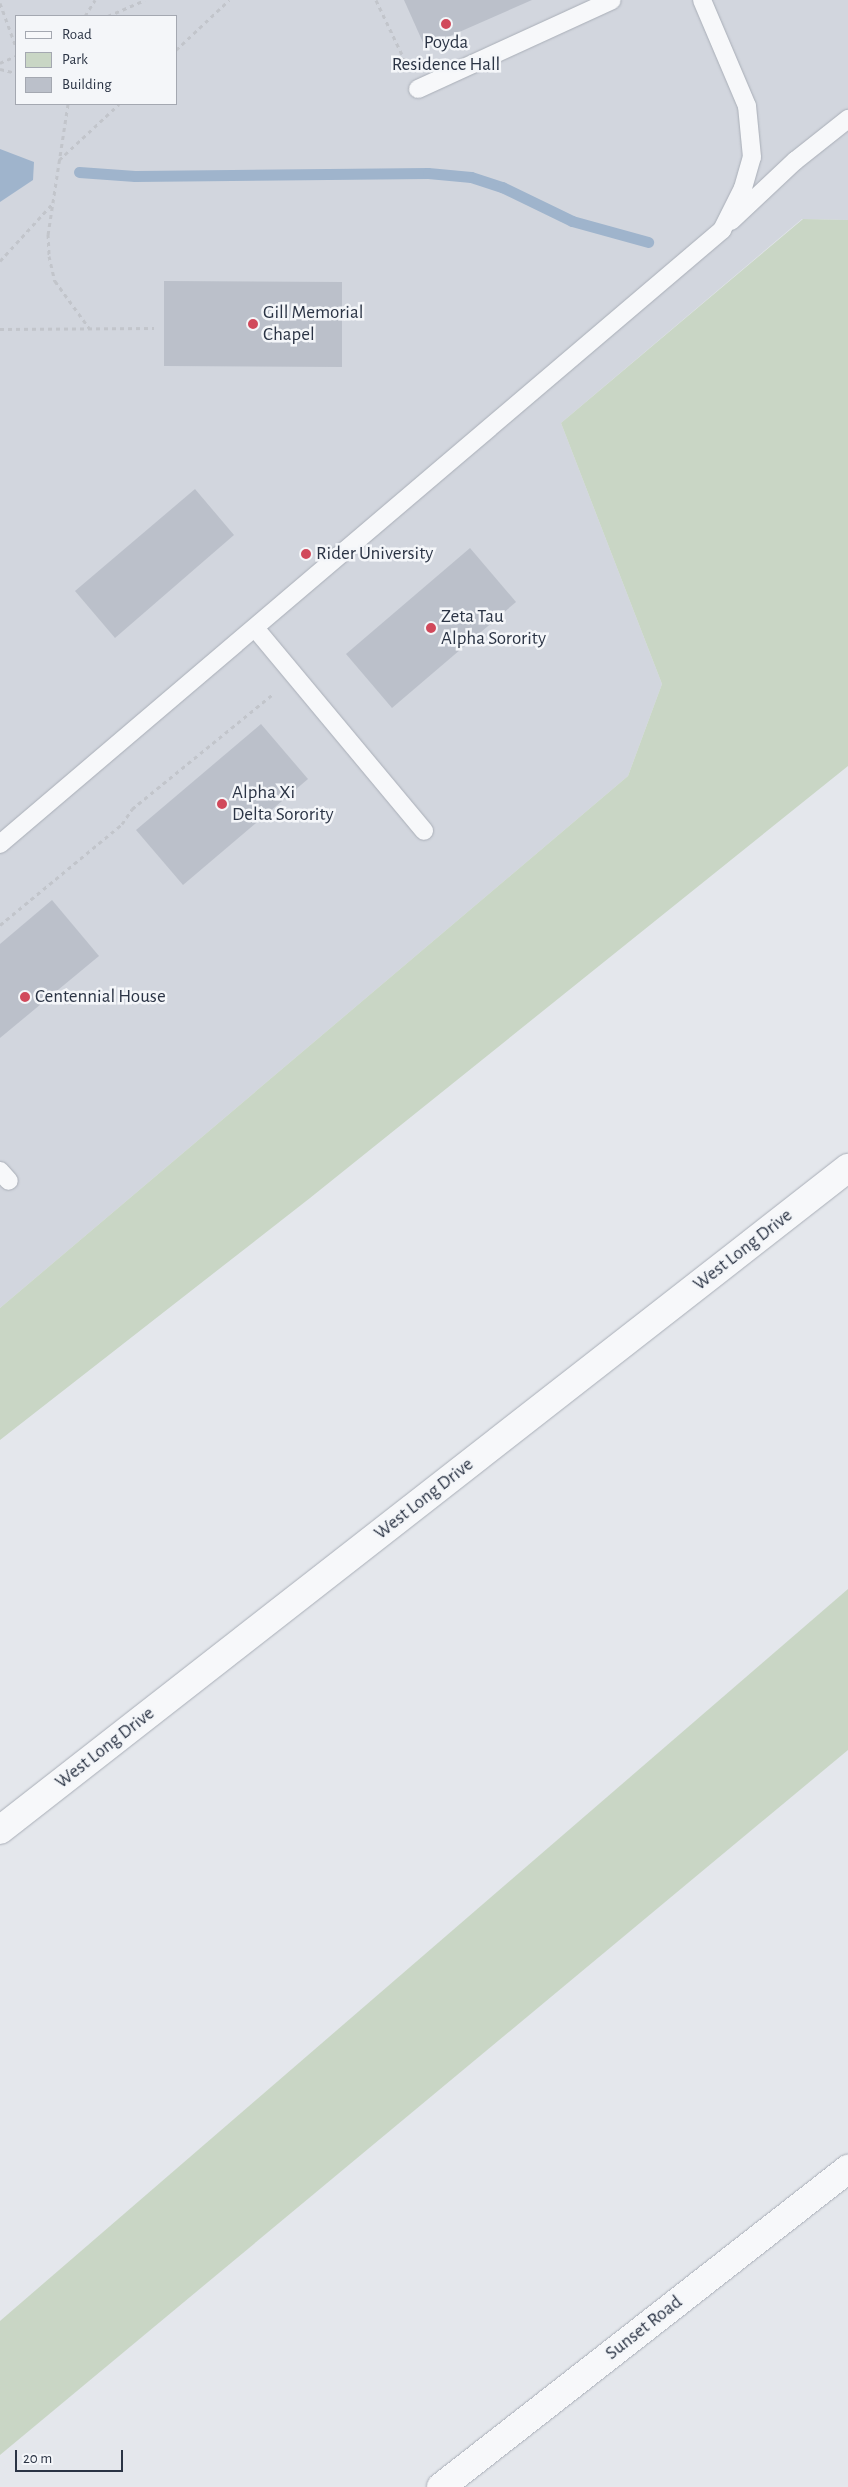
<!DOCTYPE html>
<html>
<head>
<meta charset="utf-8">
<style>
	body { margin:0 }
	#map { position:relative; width:848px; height:2487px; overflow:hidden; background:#e4e7ec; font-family:"Alegreya Sans",sans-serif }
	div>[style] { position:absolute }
	.built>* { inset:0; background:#d2d6de }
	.green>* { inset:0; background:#c9d6c5 }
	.water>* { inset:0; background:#9fb4cc }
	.stream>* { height:11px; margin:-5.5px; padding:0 5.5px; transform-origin:5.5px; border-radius:5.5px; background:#9fb4cc }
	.building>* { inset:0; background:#bbc0ca }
	.path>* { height:3px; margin-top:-1.5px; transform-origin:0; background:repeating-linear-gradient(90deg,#c2c5cb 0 4px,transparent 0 8px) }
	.roads { filter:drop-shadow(0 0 1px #a9aeb7) drop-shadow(0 0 1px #a9aeb7) }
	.lane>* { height:18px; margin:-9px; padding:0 9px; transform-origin:9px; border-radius:9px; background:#f7f8fa }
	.street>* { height:28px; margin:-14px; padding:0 14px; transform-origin:14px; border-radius:14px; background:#f7f8fa }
	.dots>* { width:14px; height:14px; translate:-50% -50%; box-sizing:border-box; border:2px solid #f4f6f9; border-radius:50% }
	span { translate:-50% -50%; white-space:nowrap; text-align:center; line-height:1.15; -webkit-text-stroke:5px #f4f6f9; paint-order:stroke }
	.poi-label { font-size:19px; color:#2b3445 }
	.left { translate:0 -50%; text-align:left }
	.street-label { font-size:19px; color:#2b3445 }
	.legend { position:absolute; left:15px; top:15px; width:162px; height:90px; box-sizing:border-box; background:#f4f6f9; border:1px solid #a4a8b1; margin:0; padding:6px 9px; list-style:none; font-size:15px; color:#2b3445 }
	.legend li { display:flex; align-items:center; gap:10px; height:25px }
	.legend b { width:25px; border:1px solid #a4a8b1 }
	.scale { position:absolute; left:15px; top:2450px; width:108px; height:22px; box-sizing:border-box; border:2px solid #2b3445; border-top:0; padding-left:6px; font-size:15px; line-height:18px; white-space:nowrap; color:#2b3445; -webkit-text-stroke:4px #f4f6f9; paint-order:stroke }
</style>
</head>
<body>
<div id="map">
	<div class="built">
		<i style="clip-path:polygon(evenodd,0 0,848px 0,848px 220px,802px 219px,561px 423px,662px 684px,628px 776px,0 1308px,0 0,16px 16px,176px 16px,176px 104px,16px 104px,16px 16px)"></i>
	</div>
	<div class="green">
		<i style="clip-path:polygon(803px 219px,848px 220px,848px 766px,310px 1198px,0 1440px,0 1308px,628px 776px,662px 684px,561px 423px)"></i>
		<i style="clip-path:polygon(848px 1589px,848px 1750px,0 2455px,0 2321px)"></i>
	</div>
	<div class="water">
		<i style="clip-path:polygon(0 149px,34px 162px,33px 180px,0 202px)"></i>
	</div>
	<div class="stream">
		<i style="left:79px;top:172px;width:56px;rotate:4.1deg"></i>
		<i style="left:135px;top:176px;width:293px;rotate:-0.6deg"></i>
		<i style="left:428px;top:173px;width:43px;rotate:5.3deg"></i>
		<i style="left:471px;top:177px;width:33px;rotate:18deg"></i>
		<i style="left:502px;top:187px;width:78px;rotate:25.9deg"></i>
		<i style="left:572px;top:221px;width:79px;rotate:15.4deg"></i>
	</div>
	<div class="building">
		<i style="clip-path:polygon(404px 0,532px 0,425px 47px)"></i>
		<i style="clip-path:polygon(164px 281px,342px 282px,342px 367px,164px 366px)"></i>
		<i style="clip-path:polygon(195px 489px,234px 535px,115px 638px,75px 591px)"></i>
		<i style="clip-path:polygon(470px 548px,516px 602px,392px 708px,346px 654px)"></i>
		<i style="clip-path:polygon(261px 724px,308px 779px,183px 885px,136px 830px)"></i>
		<i style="clip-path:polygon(52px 900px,99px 956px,0 1038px,0 944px)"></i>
	</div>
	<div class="path">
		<i style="left:376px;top:0;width:72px;rotate:64.5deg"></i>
		<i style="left:0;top:3px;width:47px;rotate:70deg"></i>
		<i style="left:85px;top:16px;width:19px;rotate:-58deg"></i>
		<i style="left:108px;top:16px;width:40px;rotate:-23.4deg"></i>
		<i style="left:176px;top:50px;width:73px;rotate:-43.3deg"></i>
		<i style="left:0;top:63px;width:17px;rotate:-24deg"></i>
		<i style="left:0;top:69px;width:16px;rotate:14deg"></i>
		<i style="left:68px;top:104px;width:132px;rotate:98.7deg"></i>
		<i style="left:48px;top:234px;width:22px;rotate:87deg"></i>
		<i style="left:49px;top:256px;width:26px;rotate:77deg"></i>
		<i style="left:55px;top:281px;width:58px;rotate:54.1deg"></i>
		<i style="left:59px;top:160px;width:82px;rotate:-43deg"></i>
		<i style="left:0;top:261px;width:77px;rotate:-47.6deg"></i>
		<i style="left:0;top:329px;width:154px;rotate:-0.4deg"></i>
		<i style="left:0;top:925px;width:158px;rotate:-39.6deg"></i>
		<i style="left:122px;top:824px;width:18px;rotate:-56deg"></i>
		<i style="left:132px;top:809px;width:183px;rotate:-39.2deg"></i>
	</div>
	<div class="roads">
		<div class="lane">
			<i style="left:418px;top:89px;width:213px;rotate:-24.6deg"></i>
			<i style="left:731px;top:221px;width:88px;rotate:-43.2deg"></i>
			<i style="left:795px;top:161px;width:68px;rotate:-38.4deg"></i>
			<i style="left:255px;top:628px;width:264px;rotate:50.2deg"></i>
			<i style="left:0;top:844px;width:948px;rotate:-40.38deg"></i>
			<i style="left:722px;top:230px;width:47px;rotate:-63.4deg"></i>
			<i style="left:743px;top:188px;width:32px;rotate:-74deg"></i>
			<i style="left:752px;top:157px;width:51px;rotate:-95.6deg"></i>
			<i style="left:747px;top:106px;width:115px;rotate:-113deg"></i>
			<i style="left:0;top:1171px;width:13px;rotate:48deg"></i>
		</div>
		<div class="street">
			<i style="left:0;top:1830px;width:1076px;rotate:-37.98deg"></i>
			<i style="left:441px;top:2487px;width:517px;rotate:-38deg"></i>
		</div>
	</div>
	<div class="dots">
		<i style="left:446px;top:24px;background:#d1495b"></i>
		<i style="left:253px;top:324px;background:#d1495b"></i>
		<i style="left:306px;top:554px;background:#d1495b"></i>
		<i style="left:431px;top:628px;background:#d1495b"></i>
		<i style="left:222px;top:804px;background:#d1495b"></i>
		<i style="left:25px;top:997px;background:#d1495b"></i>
	</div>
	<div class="poi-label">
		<span style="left:446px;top:54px">Poyda<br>Residence Hall</span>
		<span class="left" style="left:263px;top:324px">Gill Memorial<br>Chapel</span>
		<span class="left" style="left:316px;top:554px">Rider University</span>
		<span class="left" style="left:441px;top:628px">Zeta Tau<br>Alpha Sorority</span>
		<span class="left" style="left:232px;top:804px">Alpha Xi<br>Delta Sorority</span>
		<span class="left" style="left:35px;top:997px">Centennial House</span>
	</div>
	<div class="street-label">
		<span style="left:743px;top:1250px;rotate:-38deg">West Long Drive</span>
		<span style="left:424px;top:1499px;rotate:-38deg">West Long Drive</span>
		<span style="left:105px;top:1748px;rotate:-38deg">West Long Drive</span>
		<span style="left:644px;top:2328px;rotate:-38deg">Sunset Road</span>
	</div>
	<ul class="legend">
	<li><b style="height:6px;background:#f7f8fa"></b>Road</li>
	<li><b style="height:14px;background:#c9d6c5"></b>Park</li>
	<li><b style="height:14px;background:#bbc0ca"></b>Building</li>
	</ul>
	<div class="scale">20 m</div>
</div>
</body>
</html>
